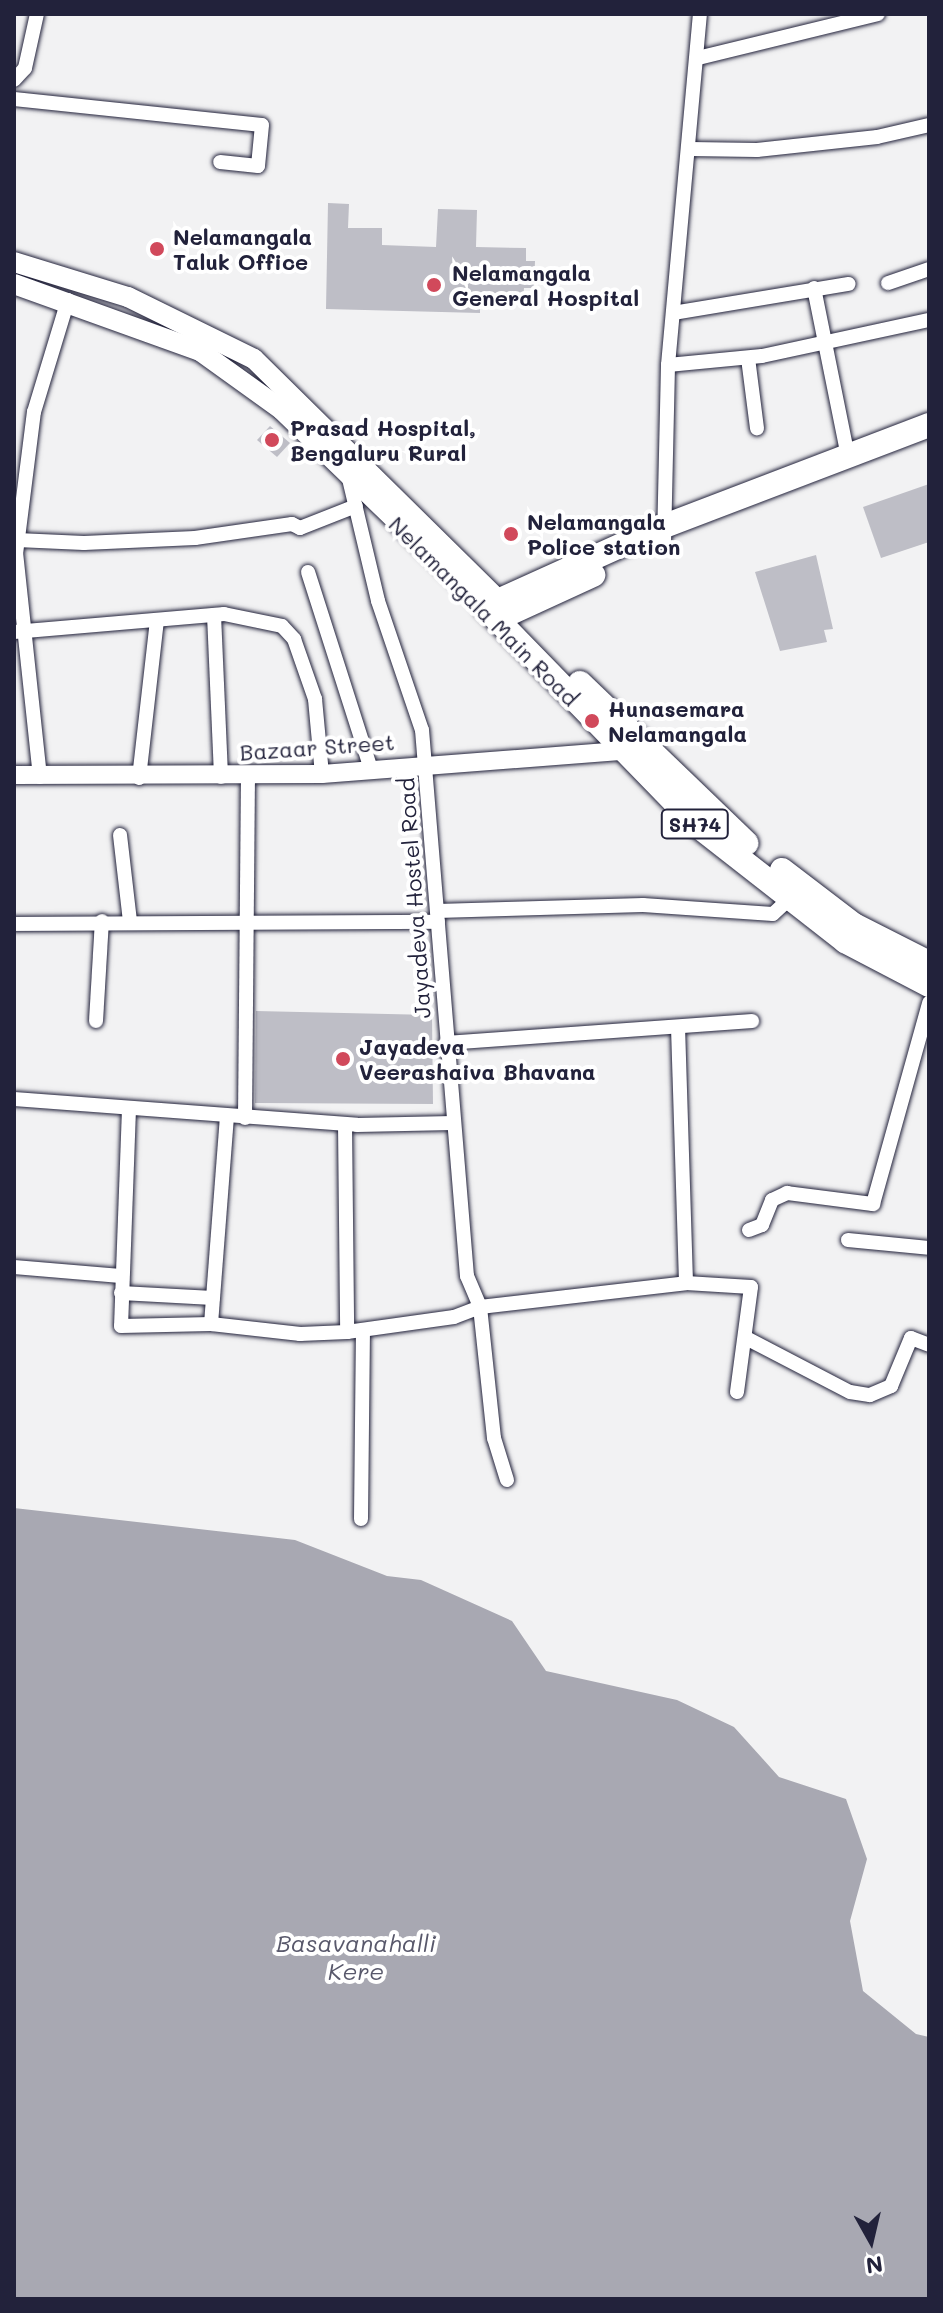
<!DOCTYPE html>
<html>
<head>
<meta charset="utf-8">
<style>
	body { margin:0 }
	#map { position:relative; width:943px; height:2313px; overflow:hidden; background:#f2f2f3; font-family:Mali,sans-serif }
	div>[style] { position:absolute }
	.water>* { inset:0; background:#a8a8b2 }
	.building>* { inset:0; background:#bebec6 }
	.roads { filter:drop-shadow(0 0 2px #22223b) drop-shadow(0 0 2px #22223b) }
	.minor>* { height:14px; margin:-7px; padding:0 7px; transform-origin:7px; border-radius:7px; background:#fff }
	.tertiary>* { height:18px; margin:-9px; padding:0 9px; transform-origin:9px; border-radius:9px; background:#fff }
	.secondary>* { height:20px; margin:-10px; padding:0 10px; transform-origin:10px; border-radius:10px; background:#fff }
	.primary>* { height:24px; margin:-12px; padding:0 12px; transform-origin:12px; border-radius:12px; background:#fff }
	.dots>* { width:22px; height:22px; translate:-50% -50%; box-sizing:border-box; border:4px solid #fff; border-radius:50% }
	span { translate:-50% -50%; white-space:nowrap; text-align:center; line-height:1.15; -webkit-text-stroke:8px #fff; paint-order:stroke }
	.shield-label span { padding:2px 6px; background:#fff; border:2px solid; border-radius:6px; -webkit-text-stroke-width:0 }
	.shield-label { font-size:20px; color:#22223b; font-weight:700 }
	.poi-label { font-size:22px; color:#22223b; font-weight:700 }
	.left { translate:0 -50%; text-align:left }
	.street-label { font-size:22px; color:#22223b }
	.water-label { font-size:24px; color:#58586b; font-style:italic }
	.frame { position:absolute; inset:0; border:16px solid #22223b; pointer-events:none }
	.north { position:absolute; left:831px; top:2201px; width:80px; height:80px; -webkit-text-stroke:6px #fff; paint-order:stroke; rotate:172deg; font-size:22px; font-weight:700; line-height:32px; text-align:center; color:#22223b }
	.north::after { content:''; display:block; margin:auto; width:28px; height:36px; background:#22223b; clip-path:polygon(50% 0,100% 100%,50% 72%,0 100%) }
</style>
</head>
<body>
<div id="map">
	<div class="water">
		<i style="clip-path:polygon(14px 1508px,295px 1540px,387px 1576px,421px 1580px,512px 1621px,546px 1671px,677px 1700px,734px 1727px,779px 1777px,846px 1799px,867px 1859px,850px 1921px,863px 1991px,916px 2034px,929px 2037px,929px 2299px,14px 2299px)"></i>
	</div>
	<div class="building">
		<i style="clip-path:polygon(328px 203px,349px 204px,348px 228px,382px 228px,382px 245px,436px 247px,438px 209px,477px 210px,476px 247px,526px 248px,526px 261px,535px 261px,534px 288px,524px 288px,523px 299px,487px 298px,480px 302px,480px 313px,326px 309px)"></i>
		<i style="clip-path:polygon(270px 426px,290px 443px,277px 457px,257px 440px)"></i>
		<i style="clip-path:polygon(929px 484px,929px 542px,881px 558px,863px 507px)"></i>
		<i style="clip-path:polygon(816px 555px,833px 629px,824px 630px,827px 642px,780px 651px,755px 572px)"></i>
		<i style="clip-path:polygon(256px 1011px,432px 1015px,433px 1104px,255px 1103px)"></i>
	</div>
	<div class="roads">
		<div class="minor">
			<i style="left:698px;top:58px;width:185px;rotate:-13.7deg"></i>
			<i style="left:14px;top:80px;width:16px;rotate:-47deg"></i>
			<i style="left:25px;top:68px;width:55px;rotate:-77.5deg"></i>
			<i style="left:14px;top:99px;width:249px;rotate:6deg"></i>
			<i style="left:262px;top:125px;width:41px;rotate:95.6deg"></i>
			<i style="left:258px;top:166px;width:38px;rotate:-174deg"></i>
			<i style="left:690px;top:149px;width:67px;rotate:0.9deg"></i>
			<i style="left:757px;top:150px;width:121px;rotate:-6.2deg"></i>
			<i style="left:877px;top:137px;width:53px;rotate:-13deg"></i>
			<i style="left:888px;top:283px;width:43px;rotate:-18.9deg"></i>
			<i style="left:814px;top:288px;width:171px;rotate:78.6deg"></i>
			<i style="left:673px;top:313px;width:178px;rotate:-9.4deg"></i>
			<i style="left:748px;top:358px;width:71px;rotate:82.7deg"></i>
			<i style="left:668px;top:365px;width:94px;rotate:-5.5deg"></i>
			<i style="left:762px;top:356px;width:171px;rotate:-12.2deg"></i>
			<i style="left:349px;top:479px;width:125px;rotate:76.6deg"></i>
			<i style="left:378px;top:601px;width:136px;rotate:71.2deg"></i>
			<i style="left:422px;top:730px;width:548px;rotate:85.29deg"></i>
			<i style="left:467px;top:1276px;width:34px;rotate:67deg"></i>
			<i style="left:480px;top:1307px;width:132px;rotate:83.9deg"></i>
			<i style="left:494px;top:1438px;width:44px;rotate:72.8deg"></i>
			<i style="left:17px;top:540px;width:67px;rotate:2.6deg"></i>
			<i style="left:84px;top:543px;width:111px;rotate:-2.6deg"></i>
			<i style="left:195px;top:538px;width:98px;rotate:-8.2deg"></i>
			<i style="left:292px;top:524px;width:9px;rotate:27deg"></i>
			<i style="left:300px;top:528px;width:60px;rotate:-21.4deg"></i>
			<i style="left:664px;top:542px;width:177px;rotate:-88.7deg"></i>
			<i style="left:668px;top:365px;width:352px;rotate:-84.8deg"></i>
			<i style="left:308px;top:572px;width:207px;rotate:72.3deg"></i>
			<i style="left:214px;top:615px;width:162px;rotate:87.5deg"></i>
			<i style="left:14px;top:632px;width:211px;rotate:-4.9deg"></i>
			<i style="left:224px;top:614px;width:59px;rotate:11.7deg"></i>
			<i style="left:282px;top:626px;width:18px;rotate:47deg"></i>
			<i style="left:294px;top:639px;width:64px;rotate:70.7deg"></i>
			<i style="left:315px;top:699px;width:75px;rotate:84.7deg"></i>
			<i style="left:40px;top:777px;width:224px;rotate:-96.1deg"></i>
			<i style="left:16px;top:554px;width:143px;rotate:-82.8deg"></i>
			<i style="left:34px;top:412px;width:117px;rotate:-73.1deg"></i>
			<i style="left:139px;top:778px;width:159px;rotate:-83.5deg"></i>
			<i style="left:120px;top:835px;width:88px;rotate:83.4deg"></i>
			<i style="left:437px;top:911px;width:206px;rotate:-1.7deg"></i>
			<i style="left:643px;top:905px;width:130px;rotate:4deg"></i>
			<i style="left:773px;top:914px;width:25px;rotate:-43deg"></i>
			<i style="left:14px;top:924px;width:424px;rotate:-0.3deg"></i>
			<i style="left:96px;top:1021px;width:100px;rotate:-86.6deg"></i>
			<i style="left:678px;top:1027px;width:256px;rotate:88.2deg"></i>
			<i style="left:446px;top:1043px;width:307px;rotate:-4.1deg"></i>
			<i style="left:14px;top:1099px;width:344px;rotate:4.3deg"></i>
			<i style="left:357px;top:1125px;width:96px;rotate:-1.2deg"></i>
			<i style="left:129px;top:1109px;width:217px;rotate:92.1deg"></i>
			<i style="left:121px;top:1326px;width:90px;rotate:-1.3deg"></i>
			<i style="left:211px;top:1324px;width:90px;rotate:6.4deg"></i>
			<i style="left:300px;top:1334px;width:47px;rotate:-2.4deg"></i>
			<i style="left:347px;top:1332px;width:108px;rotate:-8deg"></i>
			<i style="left:454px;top:1317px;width:28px;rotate:-21deg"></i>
			<i style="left:480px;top:1307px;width:207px;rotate:-6.6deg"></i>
			<i style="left:686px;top:1283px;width:65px;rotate:3.5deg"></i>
			<i style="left:751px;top:1287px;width:106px;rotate:97.6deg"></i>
			<i style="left:245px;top:1118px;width:342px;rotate:-89.5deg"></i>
			<i style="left:345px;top:1124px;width:208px;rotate:89.4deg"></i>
			<i style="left:749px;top:1230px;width:14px;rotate:-21deg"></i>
			<i style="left:762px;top:1225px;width:27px;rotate:-68deg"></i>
			<i style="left:772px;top:1200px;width:17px;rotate:-25deg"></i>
			<i style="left:787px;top:1193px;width:87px;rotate:7.3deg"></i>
			<i style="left:873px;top:1204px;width:209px;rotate:-74.4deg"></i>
			<i style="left:848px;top:1240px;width:81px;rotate:5.6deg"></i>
			<i style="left:14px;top:1267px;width:107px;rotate:4.8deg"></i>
			<i style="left:121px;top:1293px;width:92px;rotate:3.1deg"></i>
			<i style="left:211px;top:1324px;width:208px;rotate:-85.6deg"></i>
			<i style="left:748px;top:1339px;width:115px;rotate:27.5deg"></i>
			<i style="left:850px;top:1392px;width:20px;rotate:9deg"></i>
			<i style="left:870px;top:1395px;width:23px;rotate:-23deg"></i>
			<i style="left:891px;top:1386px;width:52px;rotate:-67.4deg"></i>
			<i style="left:911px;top:1338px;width:19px;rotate:21deg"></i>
			<i style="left:361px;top:1519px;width:189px;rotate:-89.4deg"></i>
		</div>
		<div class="tertiary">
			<i style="left:14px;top:775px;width:308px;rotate:-0.2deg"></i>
			<i style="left:322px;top:774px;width:302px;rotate:-4.4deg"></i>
		</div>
		<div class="secondary">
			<i style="left:14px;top:262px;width:119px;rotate:17.1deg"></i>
			<i style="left:128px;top:297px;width:140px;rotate:26.2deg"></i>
			<i style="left:254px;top:359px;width:342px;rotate:44.6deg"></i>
			<i style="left:14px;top:284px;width:198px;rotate:19.8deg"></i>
			<i style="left:200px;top:351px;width:101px;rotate:35.7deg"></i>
			<i style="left:282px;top:410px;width:283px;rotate:44.1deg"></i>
		</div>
		<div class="primary">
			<i style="left:929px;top:425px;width:284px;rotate:159.1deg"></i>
			<i style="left:664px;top:526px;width:196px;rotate:155.7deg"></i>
			<i style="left:485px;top:607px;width:305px;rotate:45.8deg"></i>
			<i style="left:698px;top:826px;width:187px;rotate:38deg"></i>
			<i style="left:845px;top:941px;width:95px;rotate:27.6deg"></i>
			<i style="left:497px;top:619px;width:106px;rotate:-24.6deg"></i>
			<i style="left:580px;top:683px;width:231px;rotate:43.9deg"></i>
			<i style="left:782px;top:870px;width:91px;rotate:37.4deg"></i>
			<i style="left:854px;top:925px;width:84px;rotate:26.9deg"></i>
		</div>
	</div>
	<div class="dots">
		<i style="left:157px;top:249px;background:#d1495b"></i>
		<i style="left:434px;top:285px;background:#d1495b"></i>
		<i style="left:272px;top:440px;background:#d1495b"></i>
		<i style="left:511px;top:534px;background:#d1495b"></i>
		<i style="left:592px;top:721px;background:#d1495b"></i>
		<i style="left:343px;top:1059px;background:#d1495b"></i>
	</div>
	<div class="shield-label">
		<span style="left:695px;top:824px">SH74</span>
	</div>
	<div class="poi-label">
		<span class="left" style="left:173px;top:249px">Nelamangala<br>Taluk Office</span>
		<span class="left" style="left:452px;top:285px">Nelamangala<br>General Hospital</span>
		<span class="left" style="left:290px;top:440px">Prasad Hospital,<br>Bengaluru Rural</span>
		<span class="left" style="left:527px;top:534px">Nelamangala<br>Police station</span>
		<span class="left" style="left:608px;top:721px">Hunasemara<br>Nelamangala</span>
		<span class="left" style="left:359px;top:1059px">Jayadeva<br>Veerashaiva Bhavana</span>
	</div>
	<div class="street-label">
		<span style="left:484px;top:611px;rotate:45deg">Nelamangala Main Road</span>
		<span style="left:317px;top:747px;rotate:-4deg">Bazaar Street</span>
		<span style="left:414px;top:898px;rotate:-94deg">Jayadeva Hostel Road</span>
	</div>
	<div class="water-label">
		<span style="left:356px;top:1957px">Basavanahalli<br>Kere</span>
	</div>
	<div class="frame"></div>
	<div class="north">N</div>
</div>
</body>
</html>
